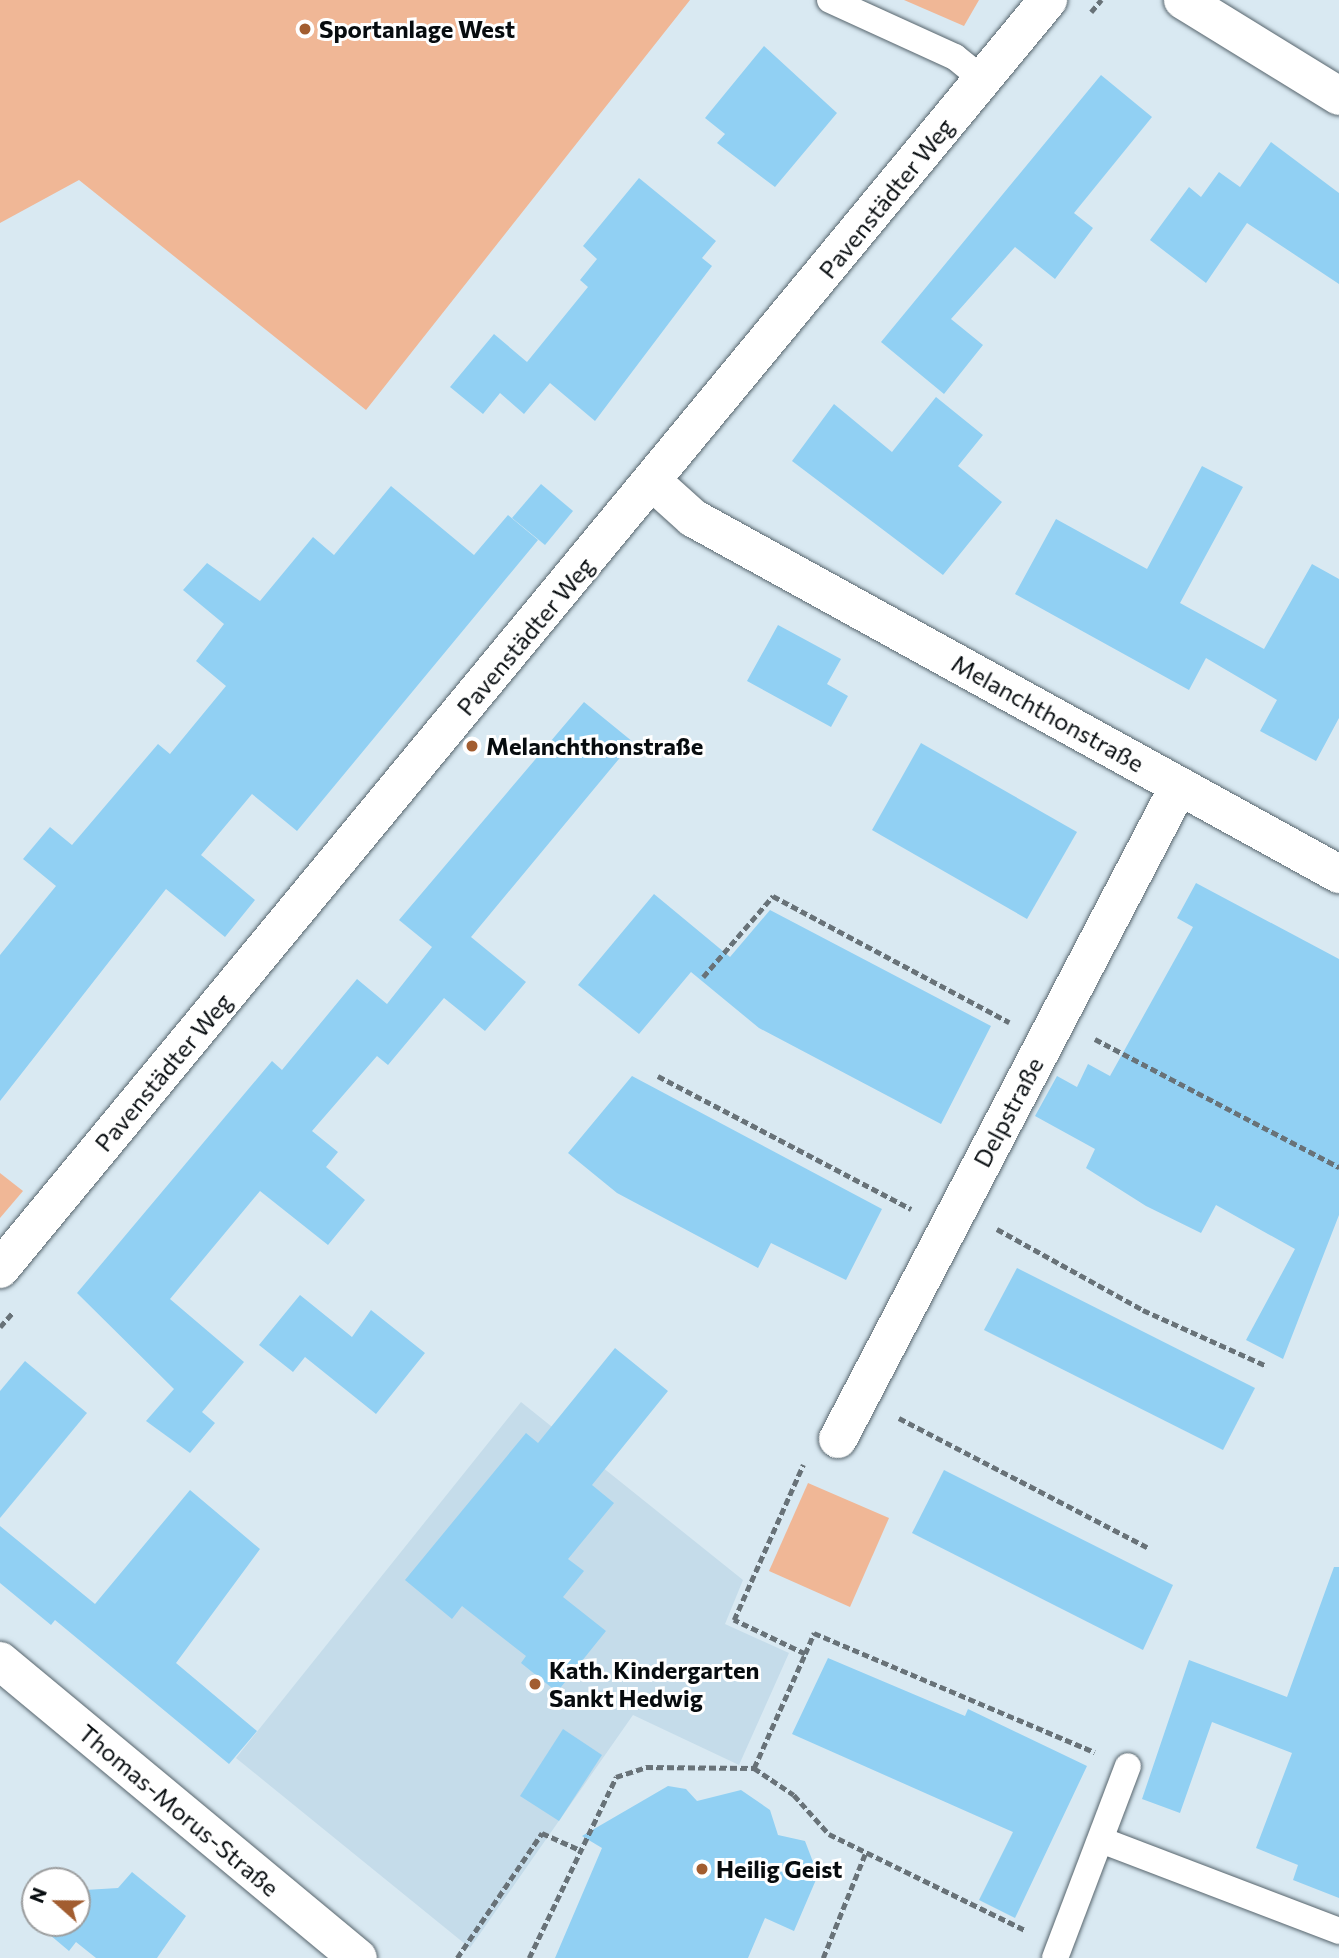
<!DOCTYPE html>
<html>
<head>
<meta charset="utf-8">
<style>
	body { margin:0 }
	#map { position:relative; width:1339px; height:1958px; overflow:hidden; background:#d9e9f2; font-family:Commissioner,sans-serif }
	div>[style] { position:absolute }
	.built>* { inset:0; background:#c5dcea }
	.green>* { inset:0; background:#f0b796 }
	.building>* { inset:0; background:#91d0f3 }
	.path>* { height:4.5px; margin-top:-2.25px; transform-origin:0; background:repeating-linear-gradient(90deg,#687278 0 7px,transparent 0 10.5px) }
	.roads { filter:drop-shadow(0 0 2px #57656d) drop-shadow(0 0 2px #57656d) }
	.service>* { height:26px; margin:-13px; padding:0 13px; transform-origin:13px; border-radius:13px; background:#fff }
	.minor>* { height:38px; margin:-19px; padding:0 19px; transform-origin:19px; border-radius:19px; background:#fff }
	.dots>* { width:19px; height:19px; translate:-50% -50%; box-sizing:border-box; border:4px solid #fff; border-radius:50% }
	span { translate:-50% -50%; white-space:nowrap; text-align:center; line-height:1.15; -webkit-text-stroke:6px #fff; paint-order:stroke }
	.poi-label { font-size:24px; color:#070c0f; font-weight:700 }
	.left { translate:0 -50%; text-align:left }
	.street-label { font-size:24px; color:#070c0f }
	.north { position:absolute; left:21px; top:1867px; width:70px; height:70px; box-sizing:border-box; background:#fff; border:2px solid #9c9e9f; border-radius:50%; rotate:291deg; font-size:19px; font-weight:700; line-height:28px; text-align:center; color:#070c0f }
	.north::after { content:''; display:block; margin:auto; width:24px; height:32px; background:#a25d30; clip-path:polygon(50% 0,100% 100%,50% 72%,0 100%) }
</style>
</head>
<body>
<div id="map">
	<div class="built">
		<i style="clip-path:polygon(521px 1402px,743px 1580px,725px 1624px,789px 1653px,739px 1765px,633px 1715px,470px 1948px,236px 1758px)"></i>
	</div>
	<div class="green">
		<i style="clip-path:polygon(0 0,690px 0,366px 410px,79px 180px,0 223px)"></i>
		<i style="clip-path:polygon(904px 0,979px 0,964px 26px)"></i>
		<i style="clip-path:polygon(0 1173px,23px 1191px,0 1218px)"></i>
		<i style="clip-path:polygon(808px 1483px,889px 1518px,850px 1607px,769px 1571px)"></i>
	</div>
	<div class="building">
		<i style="clip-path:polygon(764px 46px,837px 113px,775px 187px,717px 143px,725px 134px,705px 118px)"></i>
		<i style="clip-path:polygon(1101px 75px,1152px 117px,1074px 213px,1093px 228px,1055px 279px,1015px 247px,951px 319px,983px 345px,944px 394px,881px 342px)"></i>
		<i style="clip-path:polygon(1271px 142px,1339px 193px,1339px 284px,1247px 223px,1206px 283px,1150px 240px,1189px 187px,1201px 197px,1219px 172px,1240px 187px)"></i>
		<i style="clip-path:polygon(639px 178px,716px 241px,702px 258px,712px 266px,595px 421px,550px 383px,524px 414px,500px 393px,483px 414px,450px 387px,494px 334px,527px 362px,588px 287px,580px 280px,597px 259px,583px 246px)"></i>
		<i style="clip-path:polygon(936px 397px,983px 435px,958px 466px,1002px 502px,943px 575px,792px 461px,834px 404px,892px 452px)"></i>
		<i style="clip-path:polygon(1202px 466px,1243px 487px,1180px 603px,1264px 649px,1312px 564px,1339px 579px,1339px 718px,1316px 761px,1260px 731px,1277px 700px,1206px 658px,1189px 690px,1015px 594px,1056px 519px,1147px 569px)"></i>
		<i style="clip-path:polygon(541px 484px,573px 511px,545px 545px,512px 518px)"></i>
		<i style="clip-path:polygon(391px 486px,474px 555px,508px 515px,538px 540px,297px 831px,252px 794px,201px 855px,255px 900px,225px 937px,166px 889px,0 1101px,0 955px,56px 886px,23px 859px,50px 827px,72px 845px,158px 744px,170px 754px,226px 686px,196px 661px,224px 624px,183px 590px,207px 563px,260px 601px,313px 537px,334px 555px)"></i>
		<i style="clip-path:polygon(778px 625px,841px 659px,827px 684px,848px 696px,831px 727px,747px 681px)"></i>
		<i style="clip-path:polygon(584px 702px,633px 742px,471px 937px,526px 982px,485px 1031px,444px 998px,388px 1065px,377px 1056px,312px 1131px,338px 1152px,326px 1167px,365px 1200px,328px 1245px,260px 1191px,170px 1299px,244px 1362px,202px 1412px,215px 1423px,190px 1453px,146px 1421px,174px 1389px,77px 1293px,272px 1061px,282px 1070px,357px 979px,387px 1004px,432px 947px,399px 920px)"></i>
		<i style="clip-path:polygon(921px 743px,1077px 832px,1027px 919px,872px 830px)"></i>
		<i style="clip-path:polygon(1196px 883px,1339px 959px,1339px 1215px,1283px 1359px,1246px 1340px,1295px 1249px,1216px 1205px,1201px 1233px,1146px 1206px,1086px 1168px,1095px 1149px,1035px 1116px,1057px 1076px,1077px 1087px,1088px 1064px,1110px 1076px,1193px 927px,1177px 918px)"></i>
		<i style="clip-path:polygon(654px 894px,730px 957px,770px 910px,991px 1026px,941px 1124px,759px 1028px,691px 972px,639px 1034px,578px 985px)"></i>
		<i style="clip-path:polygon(632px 1076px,882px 1209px,846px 1280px,771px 1243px,758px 1268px,617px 1193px,568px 1153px)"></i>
		<i style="clip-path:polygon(1017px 1268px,1255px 1388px,1223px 1450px,984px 1330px)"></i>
		<i style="clip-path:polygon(300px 1295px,352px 1337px,371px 1310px,425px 1353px,376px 1414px,305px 1357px,293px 1372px,259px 1345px)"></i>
		<i style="clip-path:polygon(615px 1348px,668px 1391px,592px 1485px,614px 1503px,568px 1559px,584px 1571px,563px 1597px,606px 1631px,557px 1692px,521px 1663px,526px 1656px,462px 1606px,452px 1619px,405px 1580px,526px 1433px,538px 1443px)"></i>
		<i style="clip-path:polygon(25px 1361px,87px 1413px,0 1518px,0 1391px)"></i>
		<i style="clip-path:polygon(944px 1470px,1173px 1585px,1143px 1650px,912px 1533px)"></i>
		<i style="clip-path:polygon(190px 1490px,260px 1549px,176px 1663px,257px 1731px,229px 1764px,55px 1620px,51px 1625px,0 1583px,0 1526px,95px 1604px)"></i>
		<i style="clip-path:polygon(1334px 1567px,1339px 1567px,1339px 1898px,1293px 1880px,1298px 1865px,1256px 1848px,1292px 1753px,1212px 1722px,1180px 1813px,1142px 1799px,1189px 1660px,1287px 1697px)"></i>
		<i style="clip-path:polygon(828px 1658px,965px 1716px,968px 1709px,1087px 1766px,1015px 1918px,979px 1900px,1013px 1832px,792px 1734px)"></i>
		<i style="clip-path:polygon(563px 1729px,602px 1755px,559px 1821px,520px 1796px)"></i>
		<i style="clip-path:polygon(668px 1786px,686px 1789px,697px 1801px,741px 1790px,770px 1810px,778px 1835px,805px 1841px,818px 1875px,794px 1931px,765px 1918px,748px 1958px,555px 1958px,602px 1848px,582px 1836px)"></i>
		<i style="clip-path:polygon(132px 1872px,186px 1916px,157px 1958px,96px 1958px,76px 1942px,69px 1951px,37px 1924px,77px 1923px,77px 1884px,85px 1890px,118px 1888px)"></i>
	</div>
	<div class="path">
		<i style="left:1091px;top:12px;width:16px;rotate:-50deg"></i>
		<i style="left:703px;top:977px;width:107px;rotate:-49.2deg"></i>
		<i style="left:773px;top:896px;width:268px;rotate:28.1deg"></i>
		<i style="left:1095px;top:1039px;width:276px;rotate:27.7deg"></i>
		<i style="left:658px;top:1076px;width:286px;rotate:27.7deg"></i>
		<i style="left:997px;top:1229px;width:167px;rotate:29deg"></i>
		<i style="left:1143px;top:1310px;width:136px;rotate:24.3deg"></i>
		<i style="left:0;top:1327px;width:20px;rotate:-49deg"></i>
		<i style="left:899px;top:1418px;width:280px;rotate:27.5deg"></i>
		<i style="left:805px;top:1654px;width:23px;rotate:-67deg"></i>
		<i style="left:814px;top:1633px;width:305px;rotate:23deg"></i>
		<i style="left:754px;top:1768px;width:125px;rotate:-65.9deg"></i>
		<i style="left:805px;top:1654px;width:79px;rotate:-154.4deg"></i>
		<i style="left:734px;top:1620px;width:170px;rotate:-66deg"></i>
		<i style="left:457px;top:1958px;width:151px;rotate:-55.8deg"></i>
		<i style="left:542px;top:1833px;width:39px;rotate:24deg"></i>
		<i style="left:529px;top:1958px;width:201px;rotate:-64.3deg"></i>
		<i style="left:616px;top:1777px;width:32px;rotate:-18deg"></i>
		<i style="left:646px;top:1767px;width:108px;rotate:0.5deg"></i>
		<i style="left:754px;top:1768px;width:48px;rotate:34deg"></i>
		<i style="left:794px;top:1795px;width:52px;rotate:48.1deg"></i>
		<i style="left:829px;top:1834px;width:220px;rotate:26.1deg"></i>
		<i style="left:823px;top:1958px;width:112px;rotate:-68deg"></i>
	</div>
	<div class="roads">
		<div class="service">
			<i style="left:830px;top:0;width:137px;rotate:24.5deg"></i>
			<i style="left:955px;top:57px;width:36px;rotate:39deg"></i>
			<i style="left:1101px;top:1840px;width:255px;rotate:20.9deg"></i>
			<i style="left:1055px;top:1958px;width:205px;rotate:-69.2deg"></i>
		</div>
		<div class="minor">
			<i style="left:1183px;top:0;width:183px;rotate:31.6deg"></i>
			<i style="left:653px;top:482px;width:54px;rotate:42deg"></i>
			<i style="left:693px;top:518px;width:738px;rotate:28.86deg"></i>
			<i style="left:0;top:1269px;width:1646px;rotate:-50.45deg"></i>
			<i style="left:838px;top:1439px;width:737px;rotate:-62.43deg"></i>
			<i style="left:0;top:1661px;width:465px;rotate:39.7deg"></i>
		</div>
	</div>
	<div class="dots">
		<i style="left:305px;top:29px;background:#a25d30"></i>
		<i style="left:472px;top:746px;background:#a25d30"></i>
		<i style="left:535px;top:1684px;background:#a25d30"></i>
		<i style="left:702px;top:1869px;background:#a25d30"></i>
	</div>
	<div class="poi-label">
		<span class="left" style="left:319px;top:29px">Sportanlage West</span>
		<span class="left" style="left:486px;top:746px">Melanchthonstraße</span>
		<span class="left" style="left:549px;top:1684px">Kath. Kindergarten<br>Sankt Hedwig</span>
		<span class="left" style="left:716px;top:1869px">Heilig Geist</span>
	</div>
	<div class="street-label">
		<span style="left:886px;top:198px;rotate:-51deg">Pavenstädter Weg</span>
		<span style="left:525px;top:636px;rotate:-50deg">Pavenstädter Weg</span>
		<span style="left:1048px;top:713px;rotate:29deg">Melanchthonstraße</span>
		<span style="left:163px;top:1072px;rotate:-50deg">Pavenstädter Weg</span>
		<span style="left:1008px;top:1112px;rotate:-62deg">Delpstraße</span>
		<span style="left:179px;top:1810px;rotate:40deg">Thomas-Morus-Straße</span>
	</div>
	<div class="north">N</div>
</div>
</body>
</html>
